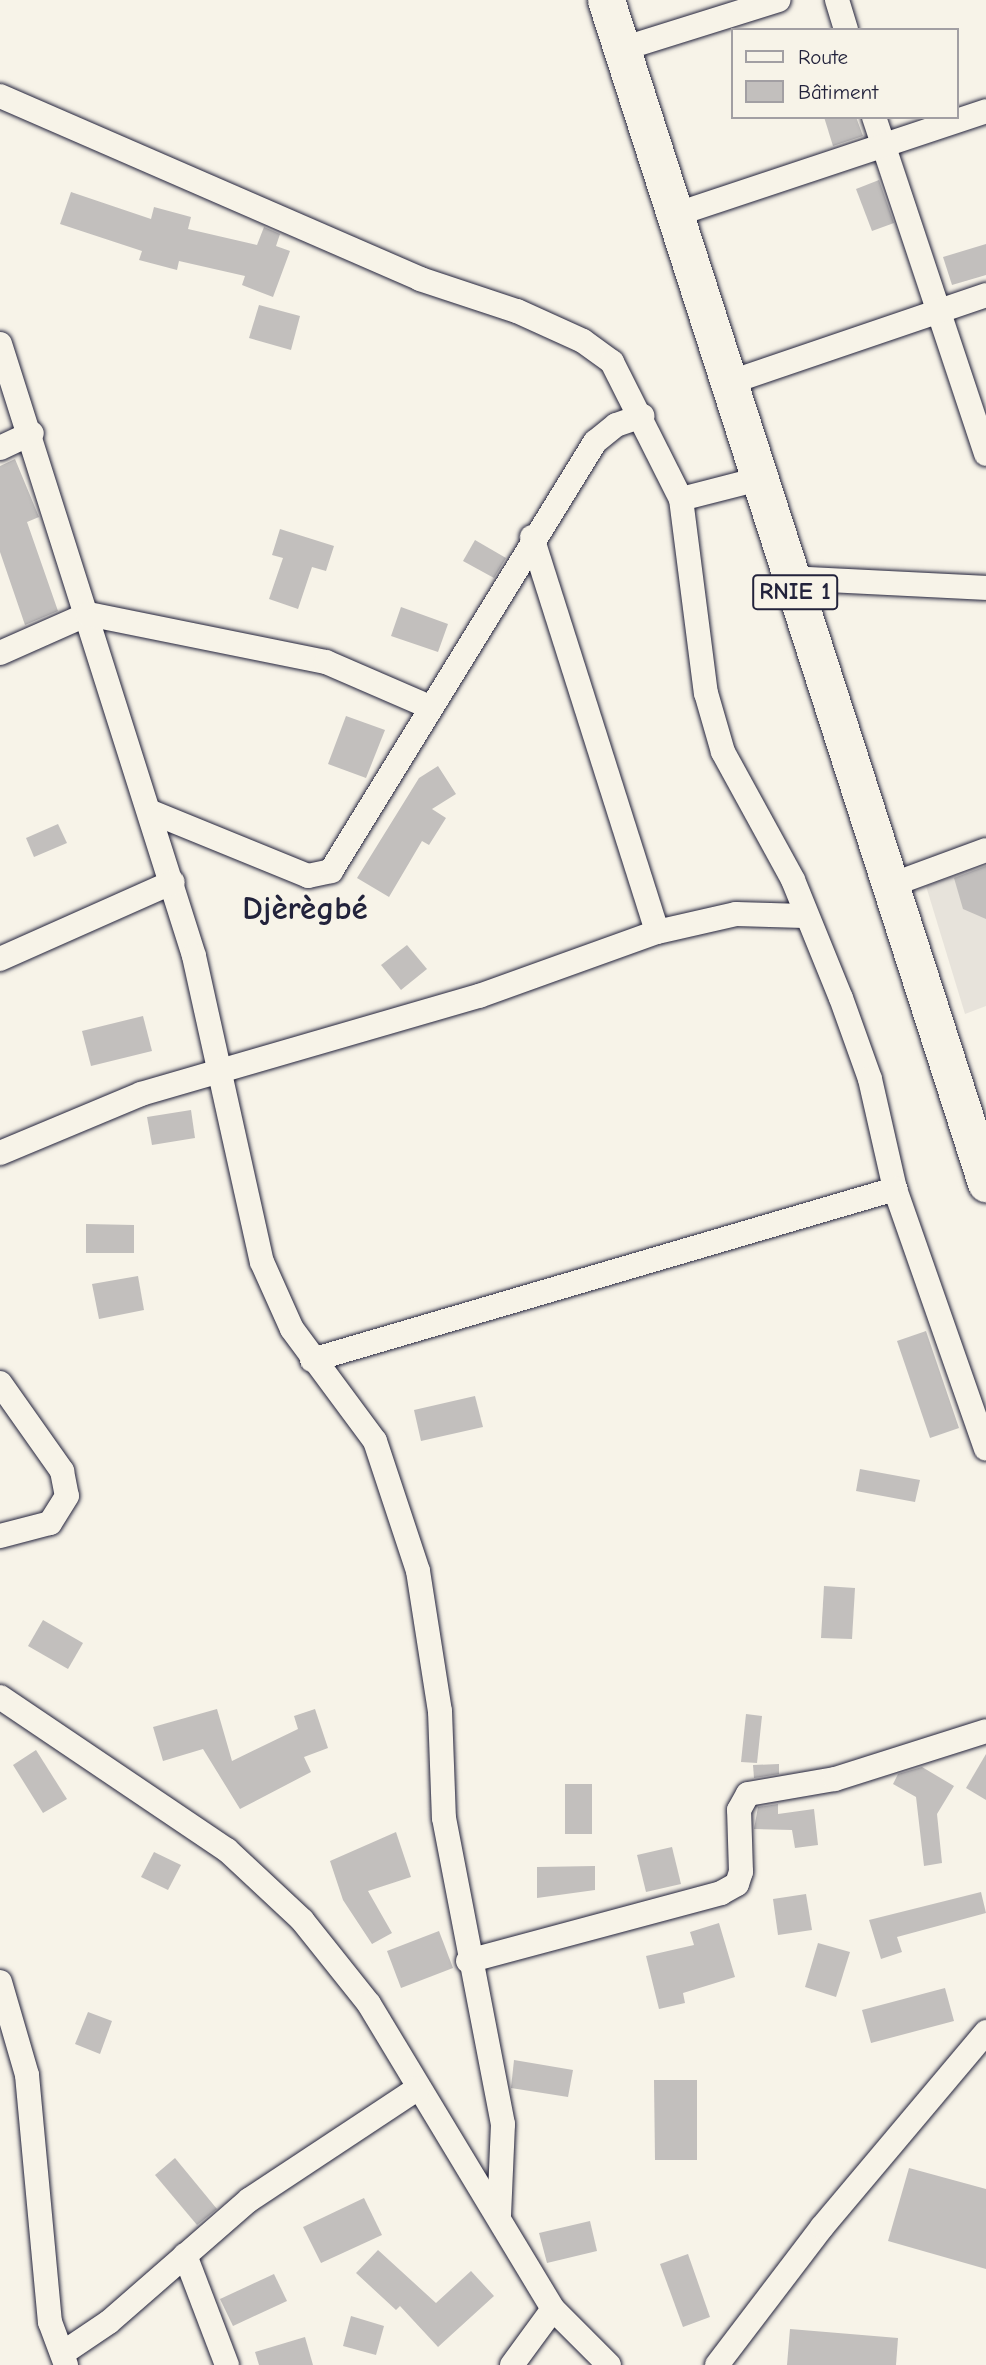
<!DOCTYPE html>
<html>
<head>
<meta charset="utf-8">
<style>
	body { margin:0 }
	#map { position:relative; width:986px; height:2365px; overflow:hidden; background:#f7f3e8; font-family:"Comic Neue",sans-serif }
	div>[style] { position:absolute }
	.built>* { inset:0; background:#e7e3db }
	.building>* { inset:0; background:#c2bfbd }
	.roads { filter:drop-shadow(0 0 2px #22223b) drop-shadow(0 0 2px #22223b) }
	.minor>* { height:24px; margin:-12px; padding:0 12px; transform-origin:12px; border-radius:12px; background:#f7f3e8 }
	.highway>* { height:37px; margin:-18.5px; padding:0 18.5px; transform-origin:18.5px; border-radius:18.5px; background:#f7f3e8 }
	span { translate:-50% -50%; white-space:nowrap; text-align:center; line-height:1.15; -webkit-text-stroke:6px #f7f3e8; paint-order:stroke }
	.shield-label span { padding:2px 5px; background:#f7f3e8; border:2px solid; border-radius:5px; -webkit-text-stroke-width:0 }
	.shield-label { font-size:24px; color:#22223b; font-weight:700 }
	.district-label { font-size:33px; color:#22223b; font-weight:700 }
	.legend { position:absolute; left:731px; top:28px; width:228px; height:91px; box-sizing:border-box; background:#f7f3e8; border:2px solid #a29fa3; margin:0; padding:9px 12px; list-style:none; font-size:21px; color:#22223b }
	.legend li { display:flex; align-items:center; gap:14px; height:35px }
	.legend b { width:35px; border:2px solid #a29fa3 }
</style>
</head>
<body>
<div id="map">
	<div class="built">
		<i style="clip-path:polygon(986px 865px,986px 1006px,965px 1014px,926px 886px)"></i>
	</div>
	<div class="building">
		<i style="clip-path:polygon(824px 117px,856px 117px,863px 136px,833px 146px)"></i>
		<i style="clip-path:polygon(879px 180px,894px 223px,872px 231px,856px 189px)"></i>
		<i style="clip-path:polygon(71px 192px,151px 219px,154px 207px,191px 217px,188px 229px,257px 245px,264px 227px,280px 234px,276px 246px,290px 251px,273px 297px,242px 285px,245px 276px,179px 261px,177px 270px,139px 260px,142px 251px,60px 224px)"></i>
		<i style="clip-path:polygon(986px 244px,986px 275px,952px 285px,943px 257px)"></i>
		<i style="clip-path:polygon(259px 305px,300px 316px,291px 350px,249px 338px)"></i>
		<i style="clip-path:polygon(15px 459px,39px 517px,27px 522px,58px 611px,25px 625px,0 552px,0 466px)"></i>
		<i style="clip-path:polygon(280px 529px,334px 546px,326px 571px,312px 567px,298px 609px,269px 599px,283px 558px,272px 555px)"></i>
		<i style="clip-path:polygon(475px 540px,506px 558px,494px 578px,463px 561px)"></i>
		<i style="clip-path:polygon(401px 607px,448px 624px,438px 652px,391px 636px)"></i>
		<i style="clip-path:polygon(346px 716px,385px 730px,366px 778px,328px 764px)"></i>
		<i style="clip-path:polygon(438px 766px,456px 794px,432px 809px,446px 818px,429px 845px,422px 841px,389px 897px,357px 878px,419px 778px)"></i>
		<i style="clip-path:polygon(58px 824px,67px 843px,34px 857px,26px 838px)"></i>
		<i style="clip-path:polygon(986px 866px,986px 919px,963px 909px,954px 878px)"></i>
		<i style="clip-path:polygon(407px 945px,427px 969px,401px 990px,381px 965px)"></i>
		<i style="clip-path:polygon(143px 1016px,152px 1051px,91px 1066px,82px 1031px)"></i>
		<i style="clip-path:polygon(191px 1110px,195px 1138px,152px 1145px,147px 1117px)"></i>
		<i style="clip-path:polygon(86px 1224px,134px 1225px,134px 1253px,86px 1253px)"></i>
		<i style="clip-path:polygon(138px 1276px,144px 1310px,99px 1319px,92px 1284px)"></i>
		<i style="clip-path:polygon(926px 1331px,959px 1428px,930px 1438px,897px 1341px)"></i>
		<i style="clip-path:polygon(475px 1396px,483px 1427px,421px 1441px,414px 1410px)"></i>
		<i style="clip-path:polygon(860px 1469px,920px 1480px,915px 1502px,856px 1491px)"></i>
		<i style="clip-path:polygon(824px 1586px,855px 1588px,852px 1639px,821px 1638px)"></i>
		<i style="clip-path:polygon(43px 1620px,83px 1643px,68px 1669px,28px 1646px)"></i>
		<i style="clip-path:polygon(217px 1709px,232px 1761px,298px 1729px,294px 1716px,315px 1709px,328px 1748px,304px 1757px,311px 1772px,240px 1809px,203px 1749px,163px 1761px,153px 1727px)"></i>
		<i style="clip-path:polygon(746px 1714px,762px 1716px,757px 1763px,741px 1762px)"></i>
		<i style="clip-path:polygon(36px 1750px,67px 1799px,43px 1813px,13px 1765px)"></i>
		<i style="clip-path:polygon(986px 1754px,986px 1800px,966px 1788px)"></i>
		<i style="clip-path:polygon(779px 1764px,779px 1774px,754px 1778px,753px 1765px)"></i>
		<i style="clip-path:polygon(922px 1767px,954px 1786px,937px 1814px,942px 1863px,924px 1866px,916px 1797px,893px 1784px,898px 1774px)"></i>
		<i style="clip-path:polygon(565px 1784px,592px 1784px,592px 1834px,565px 1834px)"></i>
		<i style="clip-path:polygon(778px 1804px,778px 1814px,814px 1809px,818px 1845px,795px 1848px,792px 1830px,754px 1829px,758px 1807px)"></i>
		<i style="clip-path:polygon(396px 1832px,411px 1877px,368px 1891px,392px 1933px,372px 1944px,343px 1900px,330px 1861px)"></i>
		<i style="clip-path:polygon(672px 1847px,681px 1884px,646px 1892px,637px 1855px)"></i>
		<i style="clip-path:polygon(154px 1852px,181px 1865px,168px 1890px,141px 1877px)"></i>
		<i style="clip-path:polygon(595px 1866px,595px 1890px,537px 1898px,537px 1867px)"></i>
		<i style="clip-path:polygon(981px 1892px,986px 1913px,897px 1937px,902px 1952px,881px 1959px,869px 1920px)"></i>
		<i style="clip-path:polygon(806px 1894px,812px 1930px,778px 1935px,773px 1899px)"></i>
		<i style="clip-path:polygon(719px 1923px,735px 1977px,683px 1993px,685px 2003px,659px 2009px,646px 1956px,694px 1945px,690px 1932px)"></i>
		<i style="clip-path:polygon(439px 1931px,453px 1968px,401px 1988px,387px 1951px)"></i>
		<i style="clip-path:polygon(818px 1943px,850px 1952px,836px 1997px,805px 1987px)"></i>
		<i style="clip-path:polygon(945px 1988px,954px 2021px,871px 2043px,862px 2010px)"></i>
		<i style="clip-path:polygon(88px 2012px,112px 2021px,100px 2054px,75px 2044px)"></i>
		<i style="clip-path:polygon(514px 2060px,573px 2070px,568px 2097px,511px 2088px)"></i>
		<i style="clip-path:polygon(654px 2080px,697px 2080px,697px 2160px,655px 2160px)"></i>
		<i style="clip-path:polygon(175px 2158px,217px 2209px,197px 2225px,155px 2175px)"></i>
		<i style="clip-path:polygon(909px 2168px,986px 2189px,986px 2269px,888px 2241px)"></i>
		<i style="clip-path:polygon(364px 2198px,382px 2235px,321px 2263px,303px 2227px)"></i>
		<i style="clip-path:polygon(590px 2221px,597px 2251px,547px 2263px,539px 2233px)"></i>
		<i style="clip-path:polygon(378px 2250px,436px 2303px,471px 2271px,494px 2296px,438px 2347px,400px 2306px,396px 2310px,356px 2273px)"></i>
		<i style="clip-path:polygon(688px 2254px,710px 2317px,683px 2327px,660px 2264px)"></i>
		<i style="clip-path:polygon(274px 2274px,287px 2301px,233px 2326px,220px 2299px)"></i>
		<i style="clip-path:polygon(351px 2316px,384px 2326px,376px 2355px,343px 2346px)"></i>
		<i style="clip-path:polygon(790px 2329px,898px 2338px,896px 2365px,787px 2365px)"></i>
		<i style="clip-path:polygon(305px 2337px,313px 2365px,259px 2365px,255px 2352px)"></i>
	</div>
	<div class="roads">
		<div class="minor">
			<i style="left:837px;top:0;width:31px;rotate:73deg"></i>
			<i style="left:622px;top:49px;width:164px;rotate:-17.4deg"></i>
			<i style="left:0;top:96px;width:458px;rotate:23.5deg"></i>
			<i style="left:420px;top:279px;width:102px;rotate:18.3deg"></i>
			<i style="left:517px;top:311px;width:72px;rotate:24.4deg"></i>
			<i style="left:583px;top:341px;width:36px;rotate:36deg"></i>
			<i style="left:612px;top:362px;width:153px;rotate:63.3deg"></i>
			<i style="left:681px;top:499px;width:196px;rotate:82.7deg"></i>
			<i style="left:706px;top:693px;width:61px;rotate:73.9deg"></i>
			<i style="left:723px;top:752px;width:146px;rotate:61.3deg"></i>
			<i style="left:793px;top:880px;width:127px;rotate:67.9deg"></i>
			<i style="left:841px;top:998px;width:86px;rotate:70.3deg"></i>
			<i style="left:870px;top:1079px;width:113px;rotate:77.2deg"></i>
			<i style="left:895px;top:1189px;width:275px;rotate:70.7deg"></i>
			<i style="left:874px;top:117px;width:355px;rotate:71.6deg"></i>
			<i style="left:674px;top:215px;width:329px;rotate:-18.4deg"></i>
			<i style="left:0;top:344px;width:642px;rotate:72.41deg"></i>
			<i style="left:194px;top:956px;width:313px;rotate:77.5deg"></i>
			<i style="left:262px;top:1262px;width:73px;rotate:65.9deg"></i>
			<i style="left:292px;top:1329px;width:139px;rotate:53.5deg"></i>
			<i style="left:375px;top:1441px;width:137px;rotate:71.7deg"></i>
			<i style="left:418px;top:1571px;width:142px;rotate:81.1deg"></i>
			<i style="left:440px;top:1711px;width:107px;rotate:87.9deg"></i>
			<i style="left:444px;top:1818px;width:312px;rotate:79.1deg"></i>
			<i style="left:503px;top:2124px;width:92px;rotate:92.5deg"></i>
			<i style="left:728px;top:383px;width:273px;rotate:-18.8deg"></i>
			<i style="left:0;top:448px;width:35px;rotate:-25deg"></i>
			<i style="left:681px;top:499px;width:81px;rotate:-14.4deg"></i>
			<i style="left:532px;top:537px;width:414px;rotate:72.4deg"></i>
			<i style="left:790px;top:578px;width:196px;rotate:2.9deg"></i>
			<i style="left:0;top:653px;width:96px;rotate:-23.9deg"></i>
			<i style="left:88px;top:614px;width:243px;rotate:11.4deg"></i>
			<i style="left:326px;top:662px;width:113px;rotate:23.4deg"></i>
			<i style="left:149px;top:811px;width:172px;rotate:22.2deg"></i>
			<i style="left:308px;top:876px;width:24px;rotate:-12deg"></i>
			<i style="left:331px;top:871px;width:504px;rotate:-58.39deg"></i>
			<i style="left:595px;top:442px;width:27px;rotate:-39deg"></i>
			<i style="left:616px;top:425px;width:28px;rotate:-19deg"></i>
			<i style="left:888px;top:886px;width:104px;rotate:-20.2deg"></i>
			<i style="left:0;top:959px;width:189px;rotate:-24deg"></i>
			<i style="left:0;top:1153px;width:153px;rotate:-22.7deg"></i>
			<i style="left:141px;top:1094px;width:352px;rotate:-16.2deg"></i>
			<i style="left:479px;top:996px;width:189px;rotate:-19.8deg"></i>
			<i style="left:657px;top:932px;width:81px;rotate:-12.8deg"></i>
			<i style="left:736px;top:914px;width:68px;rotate:1.7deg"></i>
			<i style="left:312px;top:1360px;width:608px;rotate:-16.35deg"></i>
			<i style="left:0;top:1383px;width:108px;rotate:54.8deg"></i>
			<i style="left:62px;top:1471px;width:25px;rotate:79deg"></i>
			<i style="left:67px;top:1496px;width:32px;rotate:122deg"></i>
			<i style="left:50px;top:1523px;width:52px;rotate:165.4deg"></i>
			<i style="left:0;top:1697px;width:274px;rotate:34deg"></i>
			<i style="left:227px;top:1850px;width:103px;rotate:43deg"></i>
			<i style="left:302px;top:1920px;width:107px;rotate:51.4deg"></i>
			<i style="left:369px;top:2004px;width:356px;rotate:58.9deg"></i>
			<i style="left:553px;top:2309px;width:79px;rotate:45deg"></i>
			<i style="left:468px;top:1961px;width:262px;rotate:-15deg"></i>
			<i style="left:721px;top:1893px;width:18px;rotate:-29deg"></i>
			<i style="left:737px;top:1884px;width:13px;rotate:-72deg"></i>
			<i style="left:741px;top:1872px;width:62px;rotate:-91.8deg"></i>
			<i style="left:739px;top:1810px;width:18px;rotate:-61deg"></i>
			<i style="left:748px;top:1794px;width:88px;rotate:-9.8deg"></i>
			<i style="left:835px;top:1779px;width:158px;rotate:-17.6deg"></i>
			<i style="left:0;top:1982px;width:97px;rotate:73.8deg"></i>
			<i style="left:27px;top:2075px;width:248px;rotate:84.7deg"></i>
			<i style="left:50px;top:2322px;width:46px;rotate:69.6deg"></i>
			<i style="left:185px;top:2255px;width:118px;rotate:69.1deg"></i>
			<i style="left:63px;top:2353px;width:55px;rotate:-34deg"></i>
			<i style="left:109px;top:2322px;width:186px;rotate:-41.1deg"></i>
			<i style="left:249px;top:2200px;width:201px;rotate:-33.5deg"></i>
			<i style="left:512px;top:2365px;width:69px;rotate:-53.8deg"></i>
			<i style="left:717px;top:2365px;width:173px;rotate:-52.7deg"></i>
			<i style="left:822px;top:2227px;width:255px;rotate:-49.9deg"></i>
		</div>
		<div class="highway">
			<i style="left:606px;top:0;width:1243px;rotate:72.19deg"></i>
		</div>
	</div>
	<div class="shield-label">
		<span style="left:795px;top:592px">RNIE 1</span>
	</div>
	<div class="district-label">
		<span style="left:305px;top:909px">Djèrègbé</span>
	</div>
	<ul class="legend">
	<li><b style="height:9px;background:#f7f3e8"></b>Route</li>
	<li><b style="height:19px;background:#c2bfbd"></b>Bâtiment</li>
	</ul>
</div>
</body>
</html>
